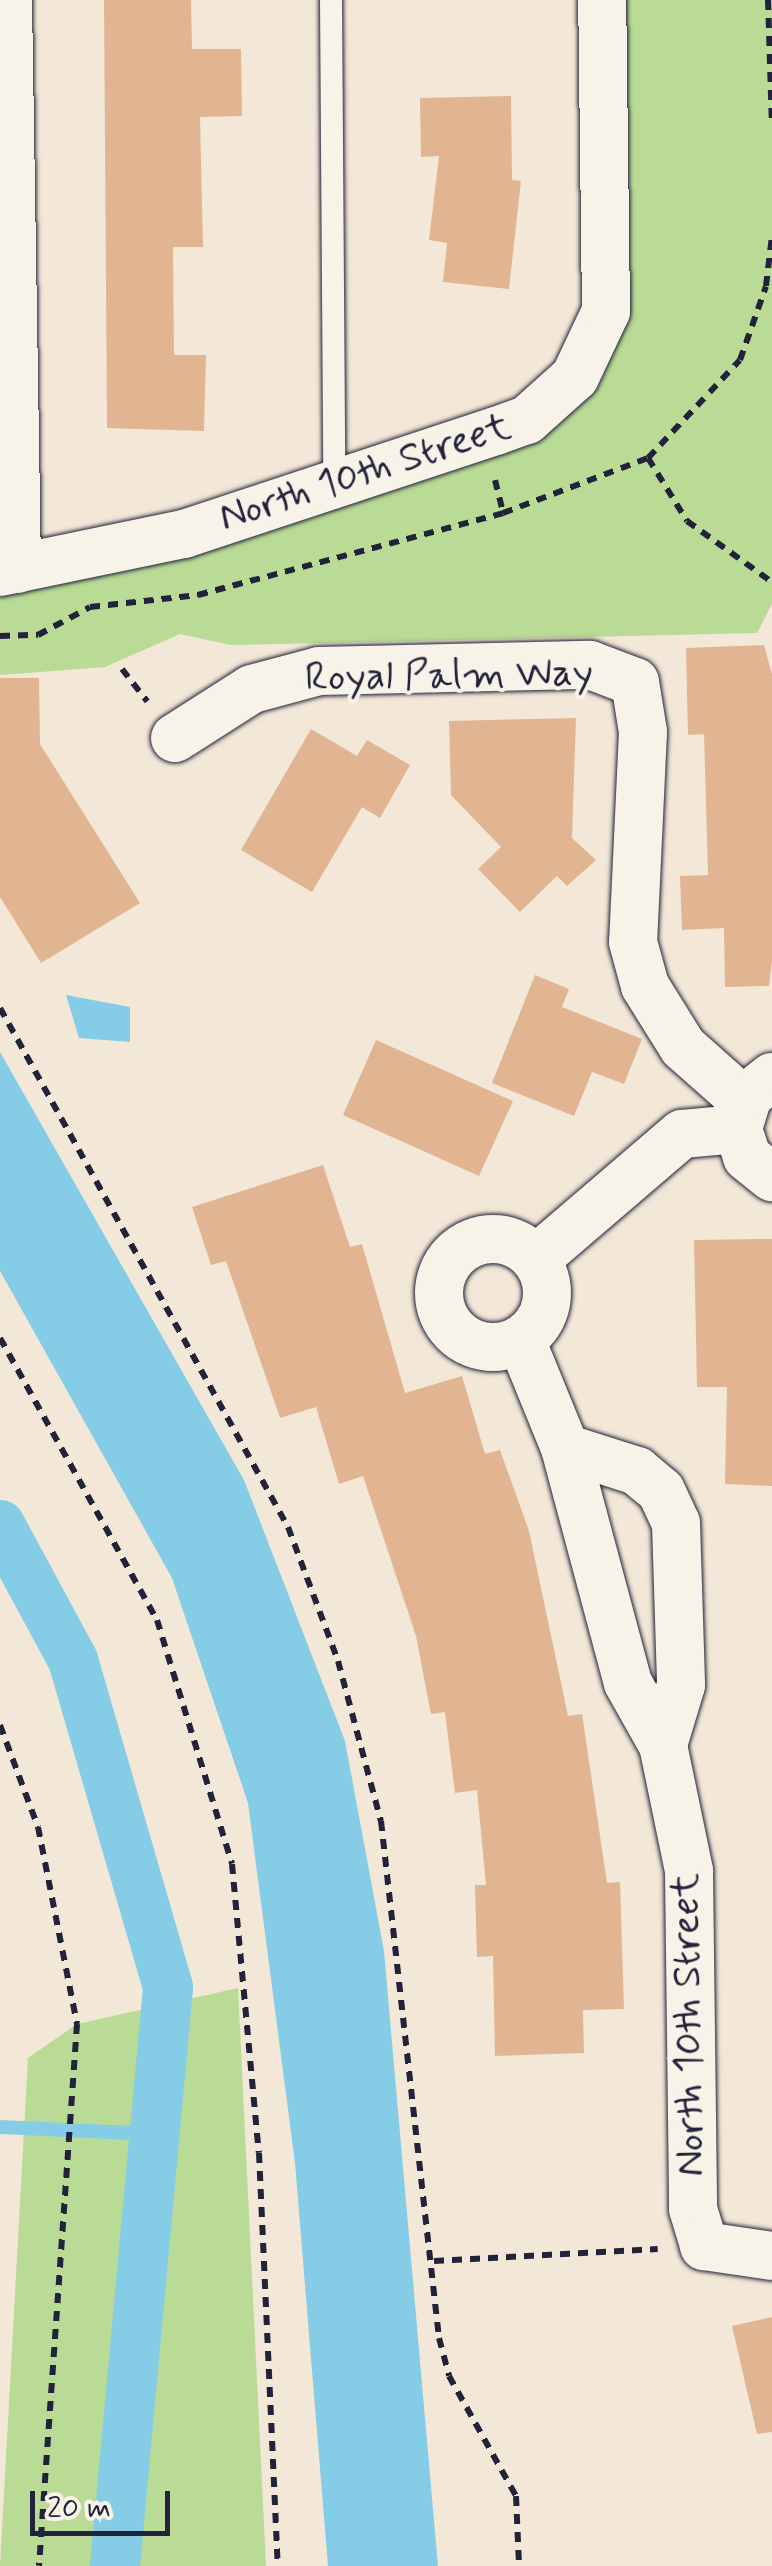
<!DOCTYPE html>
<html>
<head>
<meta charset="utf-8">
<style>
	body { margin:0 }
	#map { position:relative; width:772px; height:2566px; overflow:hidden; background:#f3e7d7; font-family:Mynerve,sans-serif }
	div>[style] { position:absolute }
	.green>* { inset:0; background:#b9db95 }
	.water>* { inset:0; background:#85cde6 }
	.stream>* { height:14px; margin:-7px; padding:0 7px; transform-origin:7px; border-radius:7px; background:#85cde6 }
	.canal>* { height:50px; margin:-25px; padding:0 25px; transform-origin:25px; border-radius:25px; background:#85cde6 }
	.building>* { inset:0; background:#e1b592 }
	.path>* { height:6px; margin-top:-3px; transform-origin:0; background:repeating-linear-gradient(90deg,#22223b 0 10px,transparent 0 18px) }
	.roads { filter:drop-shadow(0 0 2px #22223b) drop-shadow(0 0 2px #22223b) }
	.service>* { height:22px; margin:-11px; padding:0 11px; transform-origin:11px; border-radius:11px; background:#f7f3e8 }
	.minor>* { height:48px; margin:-24px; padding:0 24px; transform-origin:24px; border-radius:24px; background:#f7f3e8 }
	.minor>.ring { margin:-24px; padding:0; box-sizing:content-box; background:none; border:48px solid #f7f3e8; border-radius:50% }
	span { translate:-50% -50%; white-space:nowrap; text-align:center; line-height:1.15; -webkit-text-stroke:8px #f7f3e8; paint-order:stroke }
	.street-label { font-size:40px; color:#22223b }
	.scale { position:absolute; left:30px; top:2491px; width:140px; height:45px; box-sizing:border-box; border:5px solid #22223b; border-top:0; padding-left:12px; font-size:30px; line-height:35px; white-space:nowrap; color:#22223b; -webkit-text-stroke:8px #f7f3e8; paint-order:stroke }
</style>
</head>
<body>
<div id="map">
	<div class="green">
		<i style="clip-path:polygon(624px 0,772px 0,772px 604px,757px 633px,231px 645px,180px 634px,105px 667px,0 675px,0 596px,190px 555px,592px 390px)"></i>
		<i style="clip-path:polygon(238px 1988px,266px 2566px,0 2566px,28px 2058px,77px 2024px)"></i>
	</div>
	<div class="water">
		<i style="clip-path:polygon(66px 995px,130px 1007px,130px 1042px,79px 1038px)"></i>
		<i style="clip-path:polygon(0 1052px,244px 1480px,345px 1741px,384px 1951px,438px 2566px,328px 2566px,295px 2163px,248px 1803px,172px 1578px,0 1271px)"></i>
	</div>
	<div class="stream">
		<i style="left:0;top:2127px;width:155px;rotate:2.6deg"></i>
	</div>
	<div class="canal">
		<i style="left:0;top:1525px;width:153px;rotate:61.6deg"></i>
		<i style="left:73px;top:1660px;width:341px;rotate:73.8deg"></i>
		<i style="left:168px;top:1988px;width:580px;rotate:95.24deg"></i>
	</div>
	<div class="building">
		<i style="clip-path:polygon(104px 0,191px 0,192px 49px,241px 49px,242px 116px,200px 117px,203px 247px,173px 247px,174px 355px,206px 355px,204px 431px,107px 428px)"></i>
		<i style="clip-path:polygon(511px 96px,512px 180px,521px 181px,509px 289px,443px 282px,447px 243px,429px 240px,439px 156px,421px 157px,420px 98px)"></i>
		<i style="clip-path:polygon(764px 645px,772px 674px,772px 960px,769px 986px,725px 987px,724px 928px,682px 930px,680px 876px,708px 875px,704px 734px,688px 735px,686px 648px)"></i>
		<i style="clip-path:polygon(0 678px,39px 678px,40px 744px,140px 903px,41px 963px,0 897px)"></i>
		<i style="clip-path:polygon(576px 718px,572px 838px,596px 860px,567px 886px,557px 876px,520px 912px,478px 869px,501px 847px,451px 795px,449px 721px)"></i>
		<i style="clip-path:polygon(311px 729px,357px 756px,367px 740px,410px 765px,380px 818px,362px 807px,312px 892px,241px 850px)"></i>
		<i style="clip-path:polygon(535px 975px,569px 989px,562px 1007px,642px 1039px,624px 1084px,592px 1072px,574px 1116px,492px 1083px)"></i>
		<i style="clip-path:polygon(376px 1040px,513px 1101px,479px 1176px,343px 1115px)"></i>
		<i style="clip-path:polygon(323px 1165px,350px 1247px,362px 1244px,405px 1393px,462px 1376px,485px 1454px,500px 1450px,529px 1531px,568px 1716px,582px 1714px,607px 1883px,620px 1882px,624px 2009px,583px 2010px,584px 2053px,495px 2056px,493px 1956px,477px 1957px,475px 1885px,486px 1885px,477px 1790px,455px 1793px,445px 1712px,431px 1714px,416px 1636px,363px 1476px,339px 1484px,316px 1407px,280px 1418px,226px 1261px,211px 1265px,192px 1207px)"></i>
		<i style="clip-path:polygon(772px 1239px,772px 1486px,725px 1484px,727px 1387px,697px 1387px,694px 1240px)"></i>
		<i style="clip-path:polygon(772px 2317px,772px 2432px,757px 2434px,732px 2326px)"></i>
	</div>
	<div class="path">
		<i style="left:768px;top:0;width:124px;rotate:88.2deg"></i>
		<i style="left:648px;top:458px;width:74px;rotate:58.2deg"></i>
		<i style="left:687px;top:521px;width:105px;rotate:35.7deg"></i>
		<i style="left:495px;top:480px;width:34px;rotate:76deg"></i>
		<i style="left:0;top:636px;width:38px;rotate:-2deg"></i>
		<i style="left:38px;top:635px;width:59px;rotate:-28.3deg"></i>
		<i style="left:90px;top:607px;width:109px;rotate:-6.3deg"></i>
		<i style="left:198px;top:595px;width:316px;rotate:-15deg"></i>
		<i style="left:503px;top:513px;width:155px;rotate:-20.8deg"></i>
		<i style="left:648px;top:458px;width:134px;rotate:-46.8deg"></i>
		<i style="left:740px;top:360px;width:78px;rotate:-70.6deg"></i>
		<i style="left:766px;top:286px;width:50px;rotate:-83.2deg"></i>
		<i style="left:122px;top:669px;width:41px;rotate:52deg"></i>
		<i style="left:0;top:1008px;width:594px;rotate:60.97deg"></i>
		<i style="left:288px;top:1527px;width:143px;rotate:69.5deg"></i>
		<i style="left:338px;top:1661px;width:166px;rotate:75deg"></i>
		<i style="left:381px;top:1821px;width:520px;rotate:83.6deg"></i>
		<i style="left:439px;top:2338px;width:39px;rotate:75deg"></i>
		<i style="left:449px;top:2376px;width:137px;rotate:60.8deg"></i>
		<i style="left:516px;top:2496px;width:70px;rotate:87.5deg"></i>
		<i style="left:0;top:1338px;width:323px;rotate:60.9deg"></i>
		<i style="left:157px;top:1620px;width:255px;rotate:72.9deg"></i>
		<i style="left:232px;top:1864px;width:290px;rotate:84.7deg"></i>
		<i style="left:259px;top:2153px;width:413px;rotate:87.4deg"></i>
		<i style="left:0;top:1725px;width:109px;rotate:69.6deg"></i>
		<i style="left:38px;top:1827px;width:201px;rotate:78.8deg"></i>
		<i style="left:77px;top:2024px;width:543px;rotate:94.01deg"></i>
		<i style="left:434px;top:2261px;width:224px;rotate:-3.1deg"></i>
	</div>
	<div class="roads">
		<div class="service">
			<i style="left:331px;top:0;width:479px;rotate:89.6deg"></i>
		</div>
		<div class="minor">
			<i style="left:8px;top:0;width:569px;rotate:89.09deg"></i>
			<i style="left:0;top:572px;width:188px;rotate:-11.7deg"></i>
			<i style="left:184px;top:534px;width:329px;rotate:-18.3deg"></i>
			<i style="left:496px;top:431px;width:33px;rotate:-20deg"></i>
			<i style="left:527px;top:420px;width:64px;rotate:-41.9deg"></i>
			<i style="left:575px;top:377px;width:73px;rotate:-64.8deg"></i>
			<i style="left:606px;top:311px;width:311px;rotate:-90.7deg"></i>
			<i style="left:175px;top:738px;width:91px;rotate:-32.5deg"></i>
			<i style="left:252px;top:689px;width:69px;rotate:-15deg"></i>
			<i style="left:319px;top:671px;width:271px;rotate:-1.3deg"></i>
			<i style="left:590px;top:665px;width:48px;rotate:20.7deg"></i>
			<i style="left:635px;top:682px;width:51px;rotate:80.9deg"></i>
			<i style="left:643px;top:732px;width:210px;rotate:92.7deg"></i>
			<i style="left:633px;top:942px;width:46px;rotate:74.7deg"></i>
			<i style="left:645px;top:986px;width:72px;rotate:58.1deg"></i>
			<i style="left:683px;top:1047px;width:83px;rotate:41.6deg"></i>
			<i style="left:772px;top:1077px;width:31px;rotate:142deg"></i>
			<i style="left:748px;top:1096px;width:34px;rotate:107deg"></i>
			<i style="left:738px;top:1129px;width:29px;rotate:72deg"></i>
			<i style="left:747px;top:1157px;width:32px;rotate:39deg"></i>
			<i class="ring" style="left:439px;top:1239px;width:60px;height:60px"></i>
			<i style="left:536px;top:1259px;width:192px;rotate:-40.6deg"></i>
			<i style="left:682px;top:1134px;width:56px;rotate:-5.1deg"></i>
			<i style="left:521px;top:1340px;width:117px;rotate:67.8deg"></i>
			<i style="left:565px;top:1448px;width:243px;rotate:75deg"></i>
			<i style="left:628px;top:1683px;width:71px;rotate:60.6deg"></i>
			<i style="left:663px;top:1745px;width:129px;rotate:78.3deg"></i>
			<i style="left:689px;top:1871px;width:338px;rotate:89.3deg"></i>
			<i style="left:693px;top:2209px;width:39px;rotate:73deg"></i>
			<i style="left:704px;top:2246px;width:69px;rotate:8.4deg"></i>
			<i style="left:565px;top:1448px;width:76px;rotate:17.7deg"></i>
			<i style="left:637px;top:1471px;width:31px;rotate:40deg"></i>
			<i style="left:661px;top:1491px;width:35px;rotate:65deg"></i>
			<i style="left:676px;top:1523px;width:162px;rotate:88.2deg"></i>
			<i style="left:681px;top:1685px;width:63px;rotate:106.7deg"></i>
		</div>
	</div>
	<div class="street-label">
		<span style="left:365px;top:473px;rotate:-18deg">North 10th Street</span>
		<span style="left:449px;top:676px;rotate:-1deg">Royal Palm Way</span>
		<span style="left:689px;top:2025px;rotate:-91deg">North 10th Street</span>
	</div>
	<div class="scale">20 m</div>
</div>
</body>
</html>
